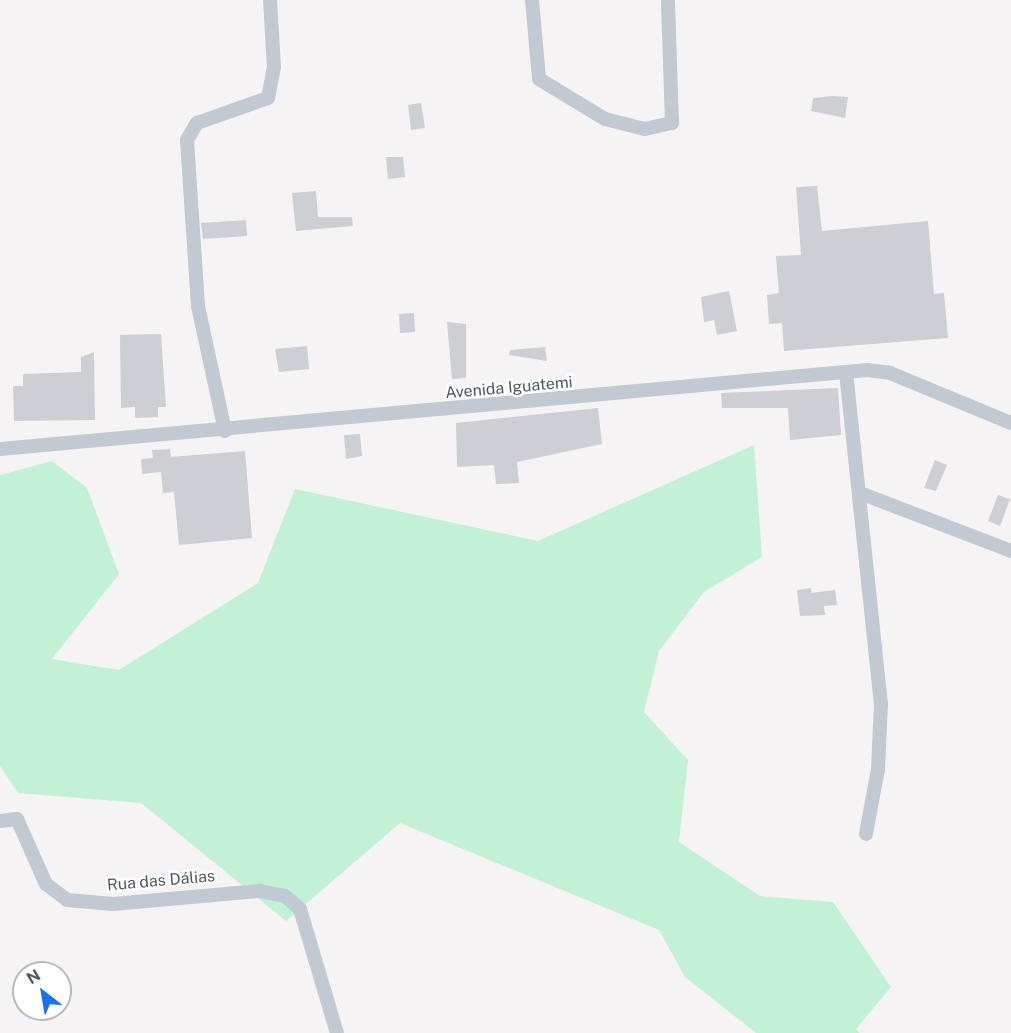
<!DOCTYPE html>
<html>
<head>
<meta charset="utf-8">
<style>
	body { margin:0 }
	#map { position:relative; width:1011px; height:1033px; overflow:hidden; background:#f5f3f3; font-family:"Public Sans",sans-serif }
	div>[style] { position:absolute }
	.green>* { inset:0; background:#c3f1d5 }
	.building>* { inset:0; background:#cdcfd5 }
	.street>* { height:14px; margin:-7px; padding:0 7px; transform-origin:7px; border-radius:7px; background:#c1cad2 }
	span { translate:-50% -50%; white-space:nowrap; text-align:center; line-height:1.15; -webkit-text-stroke:5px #fff; paint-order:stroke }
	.street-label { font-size:16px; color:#4a5661 }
	.north { position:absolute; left:12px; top:961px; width:60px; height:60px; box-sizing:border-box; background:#fff; border:2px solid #b7bbc0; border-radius:50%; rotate:329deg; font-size:16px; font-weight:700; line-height:24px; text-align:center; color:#4a5661 }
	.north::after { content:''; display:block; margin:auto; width:21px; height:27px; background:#1a73e8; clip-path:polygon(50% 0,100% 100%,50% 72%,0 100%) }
</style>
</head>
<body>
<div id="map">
	<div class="green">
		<i style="clip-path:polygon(754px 445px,762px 557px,704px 592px,659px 651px,644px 712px,688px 760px,679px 842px,760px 896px,833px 902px,891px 987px,856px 1029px,860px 1033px,756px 1033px,685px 977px,659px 930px,400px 823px,286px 921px,141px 803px,18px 793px,0 766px,0 475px,52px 461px,87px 488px,119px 574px,52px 659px,119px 670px,258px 583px,295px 489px,538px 541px)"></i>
	</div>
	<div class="building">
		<i style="clip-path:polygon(832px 96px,848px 97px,845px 118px,811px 111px,813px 98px)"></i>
		<i style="clip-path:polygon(421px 103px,425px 128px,411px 130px,408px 105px)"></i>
		<i style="clip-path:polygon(386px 157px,403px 157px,405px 177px,388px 179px)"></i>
		<i style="clip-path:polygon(817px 186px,822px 231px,928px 221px,934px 294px,944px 293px,948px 338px,784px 351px,782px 323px,769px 324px,767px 295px,779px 293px,776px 256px,801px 255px,796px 187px)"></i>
		<i style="clip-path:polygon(316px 191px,318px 217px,352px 217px,353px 226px,296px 231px,292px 193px)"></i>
		<i style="clip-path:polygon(246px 220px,247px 236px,203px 239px,201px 223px)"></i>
		<i style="clip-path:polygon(729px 291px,737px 331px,717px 335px,714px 320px,704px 322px,701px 297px)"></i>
		<i style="clip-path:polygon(414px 313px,415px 332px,400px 333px,399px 314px)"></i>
		<i style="clip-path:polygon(447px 322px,466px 324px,466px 378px,452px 379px)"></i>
		<i style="clip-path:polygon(161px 334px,166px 407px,158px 407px,158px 417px,135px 418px,135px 407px,121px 408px,120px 335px)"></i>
		<i style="clip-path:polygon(307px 346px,309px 369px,279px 372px,275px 349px)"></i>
		<i style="clip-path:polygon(545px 347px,547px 361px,509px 355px,510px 350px)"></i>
		<i style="clip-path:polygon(94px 352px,95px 420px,14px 421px,13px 386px,23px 386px,23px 374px,81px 372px,81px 357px)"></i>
		<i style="clip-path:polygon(838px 388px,841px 435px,790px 440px,788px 408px,722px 408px,721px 393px)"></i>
		<i style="clip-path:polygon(598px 408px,602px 444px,517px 462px,519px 483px,496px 484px,494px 465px,457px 467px,456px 423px)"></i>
		<i style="clip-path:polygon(360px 434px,362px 456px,346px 459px,344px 435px)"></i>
		<i style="clip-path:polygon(170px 449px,171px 457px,245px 451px,252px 538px,179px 545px,174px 492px,163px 493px,161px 472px,142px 474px,141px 459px,153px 458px,152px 450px)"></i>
		<i style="clip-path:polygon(935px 460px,947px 465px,936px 491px,924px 488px)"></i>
		<i style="clip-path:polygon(998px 495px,1010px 499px,1000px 526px,988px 521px)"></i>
		<i style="clip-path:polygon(811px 588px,811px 593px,835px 590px,837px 605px,824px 606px,825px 615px,800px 616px,797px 590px)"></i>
	</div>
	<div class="street">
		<i style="left:532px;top:0;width:79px;rotate:84.9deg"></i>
		<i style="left:539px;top:79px;width:77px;rotate:31.2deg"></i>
		<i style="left:605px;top:119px;width:41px;rotate:14deg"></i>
		<i style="left:645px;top:129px;width:28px;rotate:-13deg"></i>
		<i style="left:672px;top:123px;width:123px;rotate:-91.9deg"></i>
		<i style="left:846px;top:372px;width:333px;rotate:84deg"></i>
		<i style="left:881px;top:703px;width:66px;rotate:92.6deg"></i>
		<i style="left:878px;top:769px;width:66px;rotate:100.5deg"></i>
		<i style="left:225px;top:431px;width:128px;rotate:-102.2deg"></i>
		<i style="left:198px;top:306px;width:166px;rotate:-93.8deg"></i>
		<i style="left:187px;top:140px;width:20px;rotate:-60deg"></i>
		<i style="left:197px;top:123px;width:75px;rotate:-19.4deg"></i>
		<i style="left:268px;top:98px;width:32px;rotate:-79deg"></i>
		<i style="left:274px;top:67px;width:67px;rotate:-93.4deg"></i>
		<i style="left:0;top:449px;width:871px;rotate:-5.21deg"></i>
		<i style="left:867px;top:370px;width:23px;rotate:7deg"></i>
		<i style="left:890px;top:373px;width:131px;rotate:22.5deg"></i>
		<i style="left:860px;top:493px;width:162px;rotate:21deg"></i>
		<i style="left:0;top:821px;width:17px;rotate:-7deg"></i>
		<i style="left:17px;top:819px;width:71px;rotate:66deg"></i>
		<i style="left:46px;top:884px;width:26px;rotate:37deg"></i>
		<i style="left:67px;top:900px;width:46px;rotate:5deg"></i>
		<i style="left:113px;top:904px;width:148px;rotate:-5.1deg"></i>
		<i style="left:260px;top:891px;width:25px;rotate:11deg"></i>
		<i style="left:285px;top:896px;width:20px;rotate:41deg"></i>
		<i style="left:300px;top:909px;width:129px;rotate:73.4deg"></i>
	</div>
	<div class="street-label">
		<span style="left:509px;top:388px;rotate:-5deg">Avenida Iguatemi</span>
		<span style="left:161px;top:881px;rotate:-5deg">Rua das Dálias</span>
	</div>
	<div class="north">N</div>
</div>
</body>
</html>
